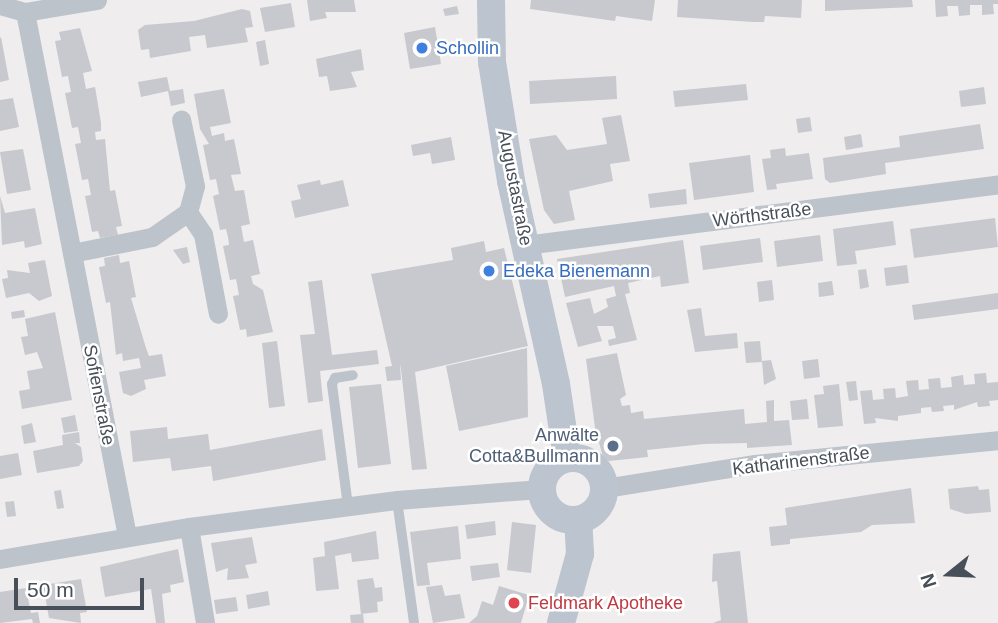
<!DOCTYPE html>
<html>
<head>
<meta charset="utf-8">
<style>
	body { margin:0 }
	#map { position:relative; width:998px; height:623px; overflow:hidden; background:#efeded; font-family:Helvetica,sans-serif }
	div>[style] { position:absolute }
	.building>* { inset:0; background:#c7c9cf }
	.lane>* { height:10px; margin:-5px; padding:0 5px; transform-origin:5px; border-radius:5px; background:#bcc3cb }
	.street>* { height:19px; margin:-9.5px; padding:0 9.5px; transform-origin:9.5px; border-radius:9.5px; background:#bcc3cb }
	.secondary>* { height:28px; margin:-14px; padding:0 14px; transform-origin:14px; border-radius:14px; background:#bcc4cf }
	.secondary>.ring { margin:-14px; padding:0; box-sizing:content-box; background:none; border:28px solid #bcc4cf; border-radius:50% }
	.dots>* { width:19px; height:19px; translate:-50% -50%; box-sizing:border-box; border:4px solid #fff; border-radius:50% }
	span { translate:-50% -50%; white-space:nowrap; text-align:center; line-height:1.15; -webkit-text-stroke:5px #fff; paint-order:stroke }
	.shop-label { font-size:18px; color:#366cbe }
	.left { translate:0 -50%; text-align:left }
	.street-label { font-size:18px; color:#474f58 }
	.service-label { font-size:18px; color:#4e5e75 }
	.right { translate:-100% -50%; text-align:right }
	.health-label { font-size:18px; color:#be3a42 }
	.north { position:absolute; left:914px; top:539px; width:70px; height:70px; -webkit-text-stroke:5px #fff; paint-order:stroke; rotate:252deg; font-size:19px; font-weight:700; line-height:28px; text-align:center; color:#474f58 }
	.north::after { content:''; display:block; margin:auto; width:24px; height:32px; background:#474f58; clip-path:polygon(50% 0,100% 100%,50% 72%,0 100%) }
	.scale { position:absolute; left:14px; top:578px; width:130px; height:32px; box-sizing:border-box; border:4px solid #474f58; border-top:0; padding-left:9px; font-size:21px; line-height:24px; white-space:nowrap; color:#474f58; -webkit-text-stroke:5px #fff; paint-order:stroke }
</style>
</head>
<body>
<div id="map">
	<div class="building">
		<i style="clip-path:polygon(307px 0,354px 0,356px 12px,325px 12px,327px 18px,310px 21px)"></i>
		<i style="clip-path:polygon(531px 0,655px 0,652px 21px,616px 16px,615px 21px,530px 9px)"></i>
		<i style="clip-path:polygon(678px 0,802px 0,801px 18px,765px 16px,764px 22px,754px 22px,677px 17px)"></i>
		<i style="clip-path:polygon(825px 0,912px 0,913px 7px,825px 11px)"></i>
		<i style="clip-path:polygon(935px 0,998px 0,998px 4px,993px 4px,994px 14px,982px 15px,982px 5px,970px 5px,970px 15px,959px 16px,958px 6px,947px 6px,948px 16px,936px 17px)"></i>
		<i style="clip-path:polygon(291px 3px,295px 27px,265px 32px,260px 8px)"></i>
		<i style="clip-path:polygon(457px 6px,459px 14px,445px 16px,443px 9px)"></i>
		<i style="clip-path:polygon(242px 9px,250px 11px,253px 27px,245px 28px,248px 42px,207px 48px,205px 35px,189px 37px,191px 51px,150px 58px,149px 49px,141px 50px,138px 30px,145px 25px,194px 21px)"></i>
		<i style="clip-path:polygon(435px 27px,441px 64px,410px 69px,404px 33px)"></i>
		<i style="clip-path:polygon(80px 28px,92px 71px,83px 73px,86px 89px,95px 87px,101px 123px,101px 131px,95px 132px,96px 140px,105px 139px,110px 191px,115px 190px,122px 226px,116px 227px,118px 235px,100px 238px,98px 231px,92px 232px,85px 196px,91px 195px,88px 179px,82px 180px,75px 144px,81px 143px,78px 127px,72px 128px,65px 93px,71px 92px,68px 76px,62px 77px,55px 41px,61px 40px,59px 32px)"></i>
		<i style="clip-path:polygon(1px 37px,9px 80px,0 82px,0 38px)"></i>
		<i style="clip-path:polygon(265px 40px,269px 64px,260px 66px,256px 42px)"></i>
		<i style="clip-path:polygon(361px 49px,364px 70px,351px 72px,357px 87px,330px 91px,327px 76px,319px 77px,316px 59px)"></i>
		<i style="clip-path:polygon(616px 76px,617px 99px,530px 104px,529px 81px)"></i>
		<i style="clip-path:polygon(167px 77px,170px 91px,183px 89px,185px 103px,171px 106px,168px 91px,141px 97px,138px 82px)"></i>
		<i style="clip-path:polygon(746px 84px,748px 100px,675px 107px,673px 91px)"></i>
		<i style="clip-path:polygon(984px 87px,986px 104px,961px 107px,959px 91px)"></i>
		<i style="clip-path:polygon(224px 89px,231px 123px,210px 127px,212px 136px,224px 133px,225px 141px,234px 139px,241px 174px,231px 175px,235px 191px,244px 190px,250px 224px,241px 226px,244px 242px,253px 240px,260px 274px,251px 276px,253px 284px,263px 290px,273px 332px,247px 337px,246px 329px,240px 330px,233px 296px,239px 295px,236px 279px,230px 280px,223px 246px,229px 245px,228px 237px,226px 229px,220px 230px,213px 196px,219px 194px,216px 179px,210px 180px,203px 145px,209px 144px,200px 129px,194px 94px)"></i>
		<i style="clip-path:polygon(13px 98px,19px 127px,0 131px,0 100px)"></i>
		<i style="clip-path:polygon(621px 115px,630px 161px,610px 164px,613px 181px,569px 191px,575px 220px,554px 224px,544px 210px,529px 139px,556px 135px,567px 150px,607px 144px,602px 118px)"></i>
		<i style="clip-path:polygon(810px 117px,812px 131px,798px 133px,796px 119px)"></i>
		<i style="clip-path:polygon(980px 124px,984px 149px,885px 163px,886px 174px,830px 183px,825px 179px,823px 158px,900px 147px,899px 136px)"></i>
		<i style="clip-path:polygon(861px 134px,863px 147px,846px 150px,844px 137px)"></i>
		<i style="clip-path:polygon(451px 137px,455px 160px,432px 164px,430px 153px,413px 156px,411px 145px)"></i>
		<i style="clip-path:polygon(785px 148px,786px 156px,809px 153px,813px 179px,776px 184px,777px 189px,767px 190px,762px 159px,771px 158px,770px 150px)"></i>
		<i style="clip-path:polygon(23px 149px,31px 190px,7px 194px,0 152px)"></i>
		<i style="clip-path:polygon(750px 155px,754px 192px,694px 200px,689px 163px)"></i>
		<i style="clip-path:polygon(320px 180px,321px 185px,343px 180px,349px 206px,295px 218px,291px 201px,301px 199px,297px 185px)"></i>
		<i style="clip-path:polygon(686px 189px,687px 204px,650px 208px,648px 194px)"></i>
		<i style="clip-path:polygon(0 196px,5px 213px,35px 208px,42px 244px,25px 248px,24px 241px,2px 245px)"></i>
		<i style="clip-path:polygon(995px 218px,998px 247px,914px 258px,910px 229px)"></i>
		<i style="clip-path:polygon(893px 221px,896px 245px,855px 251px,857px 264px,837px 266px,833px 229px)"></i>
		<i style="clip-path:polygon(820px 235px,823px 261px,777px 267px,774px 241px)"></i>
		<i style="clip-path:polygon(760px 238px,763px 262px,703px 270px,700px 246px)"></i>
		<i style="clip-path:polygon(683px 240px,689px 283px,661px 287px,660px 276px,628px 283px,630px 293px,625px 294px,637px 340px,609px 346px,608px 340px,616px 338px,613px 326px,597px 326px,602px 341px,578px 347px,566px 303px,590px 298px,594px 314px,608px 307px,606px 299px,616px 296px,614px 286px,565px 297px,557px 259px)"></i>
		<i style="clip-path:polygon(484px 241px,486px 252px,504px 248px,528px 346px,415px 372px,427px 469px,412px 470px,401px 369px,400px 364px,401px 380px,387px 381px,385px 367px,392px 366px,371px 274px,453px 260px,451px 248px)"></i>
		<i style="clip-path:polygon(187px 247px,190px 262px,183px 264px,173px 250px)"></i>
		<i style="clip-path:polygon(119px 255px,120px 263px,129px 261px,136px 297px,131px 298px,146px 348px,149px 356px,162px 354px,166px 376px,144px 380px,146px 389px,131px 396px,123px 393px,119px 372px,141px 368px,139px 358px,123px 361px,122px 353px,116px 355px,110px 302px,106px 303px,99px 267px,105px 266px,104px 258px)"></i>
		<i style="clip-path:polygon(45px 260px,52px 296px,39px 301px,29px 293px,6px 298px,2px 279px,8px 278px,7px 270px,30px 273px,28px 263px)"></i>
		<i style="clip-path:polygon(907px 265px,909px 283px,886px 286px,884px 268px)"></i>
		<i style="clip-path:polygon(866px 269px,869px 287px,860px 289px,858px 270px)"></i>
		<i style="clip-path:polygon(322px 280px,332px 355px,377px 350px,379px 364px,320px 371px,323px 401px,308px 403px,300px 335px,315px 334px,308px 282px)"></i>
		<i style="clip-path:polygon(772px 280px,774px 300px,759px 302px,757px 282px)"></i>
		<i style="clip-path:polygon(832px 281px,834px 295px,819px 297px,818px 283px)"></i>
		<i style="clip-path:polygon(998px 293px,998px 309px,914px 320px,912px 305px)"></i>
		<i style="clip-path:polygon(701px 308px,705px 336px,737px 333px,738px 348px,695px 352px,687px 310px)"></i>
		<i style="clip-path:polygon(24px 310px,25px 317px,12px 319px,11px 312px)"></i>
		<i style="clip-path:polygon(55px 312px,72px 400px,22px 409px,19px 391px,30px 389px,27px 371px,43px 368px,37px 352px,25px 355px,21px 337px,28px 336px,25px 319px)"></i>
		<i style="clip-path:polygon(277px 341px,285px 406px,269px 408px,262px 343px)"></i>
		<i style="clip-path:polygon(760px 341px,762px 362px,746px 363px,744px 342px)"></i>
		<i style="clip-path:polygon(527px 348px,528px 417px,459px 431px,446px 366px)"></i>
		<i style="clip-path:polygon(617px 353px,626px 395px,620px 399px,622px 406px,630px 405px,631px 413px,643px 411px,644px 419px,744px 409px,745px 424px,767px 422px,766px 401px,774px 400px,774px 421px,789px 420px,792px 445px,747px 448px,747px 443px,704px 444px,647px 450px,648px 457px,609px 461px,603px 457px,595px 428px,586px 359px)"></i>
		<i style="clip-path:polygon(818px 359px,820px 377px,804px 379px,802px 361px)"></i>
		<i style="clip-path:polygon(771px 360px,776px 379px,764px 385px,762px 361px)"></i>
		<i style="clip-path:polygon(986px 373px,987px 383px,998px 382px,998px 400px,989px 401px,990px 406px,978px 407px,977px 402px,954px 410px,954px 405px,943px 406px,944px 411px,932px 412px,931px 407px,921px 408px,921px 413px,898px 416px,898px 421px,875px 418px,876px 423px,864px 424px,860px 391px,872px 390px,873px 400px,884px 399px,883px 389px,895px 388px,896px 398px,908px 396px,906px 381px,918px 380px,919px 390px,929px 389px,928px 379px,940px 378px,941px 388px,952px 387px,951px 377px,963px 375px,964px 385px,975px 384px,974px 374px)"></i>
		<i style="clip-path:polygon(856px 381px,858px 400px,849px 401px,846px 382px)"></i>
		<i style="clip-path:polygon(381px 384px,391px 464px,358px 468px,349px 387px)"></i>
		<i style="clip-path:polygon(839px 384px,843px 426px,818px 428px,814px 395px,824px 394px,823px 386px)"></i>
		<i style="clip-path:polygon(807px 399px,809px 419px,792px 420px,790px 401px)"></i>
		<i style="clip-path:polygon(75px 415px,78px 431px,64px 433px,61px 418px)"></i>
		<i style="clip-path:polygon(32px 423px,36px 442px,24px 444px,21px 426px)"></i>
		<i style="clip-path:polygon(167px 427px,168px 439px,208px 434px,210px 450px,322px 429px,326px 460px,213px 481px,211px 466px,172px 471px,170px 458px,133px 462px,130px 431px)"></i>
		<i style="clip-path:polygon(79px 432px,80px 443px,75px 443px,81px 447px,83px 461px,79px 466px,37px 473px,33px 451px,63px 445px,62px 435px)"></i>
		<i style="clip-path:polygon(18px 453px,22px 475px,0 479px,0 456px)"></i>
		<i style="clip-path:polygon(978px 486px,979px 490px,989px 489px,991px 512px,966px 514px,950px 509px,948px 489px)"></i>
		<i style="clip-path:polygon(911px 488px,915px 523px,872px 525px,861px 532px,790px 539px,790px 544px,771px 546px,769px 527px,787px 525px,785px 508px)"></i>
		<i style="clip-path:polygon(61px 490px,64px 508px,57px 509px,54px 491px)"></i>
		<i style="clip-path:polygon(14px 501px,16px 516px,7px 517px,5px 502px)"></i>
		<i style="clip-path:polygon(495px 521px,496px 535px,467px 539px,465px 525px)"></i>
		<i style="clip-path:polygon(512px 522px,536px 525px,531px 573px,507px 570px)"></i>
		<i style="clip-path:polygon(458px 526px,461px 559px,427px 563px,430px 585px,417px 586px,410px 532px)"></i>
		<i style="clip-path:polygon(376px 531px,379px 559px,352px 562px,351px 553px,335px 556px,339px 589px,316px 591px,313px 558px,325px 556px,324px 542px)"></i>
		<i style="clip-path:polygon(252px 537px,257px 563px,245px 565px,249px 578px,227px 580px,228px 568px,216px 572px,211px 543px)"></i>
		<i style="clip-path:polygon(178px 549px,184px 582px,170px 585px,171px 592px,162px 594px,165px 623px,156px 623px,151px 589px,105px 597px,100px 567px)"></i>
		<i style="clip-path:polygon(740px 551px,748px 623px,713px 623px,721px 620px,717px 581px,712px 582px,713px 554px)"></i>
		<i style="clip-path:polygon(498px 563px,500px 577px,472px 581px,470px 566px)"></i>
		<i style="clip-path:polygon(373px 578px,375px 588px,382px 587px,383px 601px,377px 602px,378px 612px,361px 614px,357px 580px)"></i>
		<i style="clip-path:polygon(81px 579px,87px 612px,80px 613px,81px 623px,49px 618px,43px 585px)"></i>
		<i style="clip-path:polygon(442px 585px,445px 596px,460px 594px,465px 618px,433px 623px,426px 587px)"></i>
		<i style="clip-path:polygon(499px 586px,529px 595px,521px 623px,469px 623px,477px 616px,482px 601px,493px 605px)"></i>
		<i style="clip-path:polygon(26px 588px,31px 613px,38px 612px,40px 623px,33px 623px,32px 619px,0 623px,0 592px)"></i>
		<i style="clip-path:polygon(268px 591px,270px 605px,248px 609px,246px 595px)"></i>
		<i style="clip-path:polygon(236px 597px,238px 611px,216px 614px,214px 600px)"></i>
		<i style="clip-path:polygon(363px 614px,364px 623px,351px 623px,350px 615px)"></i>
	</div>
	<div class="lane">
		<i style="left:397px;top:500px;width:124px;rotate:82.1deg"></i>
		<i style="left:348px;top:506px;width:123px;rotate:-97.5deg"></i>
		<i style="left:332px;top:384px;width:7px;rotate:-63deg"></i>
		<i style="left:335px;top:378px;width:18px;rotate:-9deg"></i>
	</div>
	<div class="street">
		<i style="left:0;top:5px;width:26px;rotate:16deg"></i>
		<i style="left:25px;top:12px;width:73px;rotate:-9.5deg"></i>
		<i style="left:25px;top:12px;width:534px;rotate:78.98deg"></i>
		<i style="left:188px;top:212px;width:27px;rotate:56deg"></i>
		<i style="left:203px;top:234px;width:81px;rotate:79.4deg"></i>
		<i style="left:525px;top:245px;width:477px;rotate:-7.3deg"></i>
		<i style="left:72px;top:253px;width:82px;rotate:-11.3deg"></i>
		<i style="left:152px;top:237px;width:44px;rotate:-34.8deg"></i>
		<i style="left:188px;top:212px;width:27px;rotate:-75deg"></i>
		<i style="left:195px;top:186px;width:68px;rotate:-101.8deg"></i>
		<i style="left:605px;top:488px;width:152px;rotate:-9.1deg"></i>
		<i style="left:755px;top:464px;width:244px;rotate:-5.6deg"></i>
		<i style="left:189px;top:527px;width:97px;rotate:80.5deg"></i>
		<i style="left:0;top:559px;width:192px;rotate:-9.6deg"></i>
		<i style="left:189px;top:527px;width:210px;rotate:-7.4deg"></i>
		<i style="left:397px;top:500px;width:144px;rotate:-4.4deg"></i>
	</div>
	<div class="secondary">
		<i style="left:491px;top:0;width:62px;rotate:89.1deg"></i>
		<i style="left:492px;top:62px;width:121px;rotate:80.9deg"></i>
		<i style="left:511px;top:181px;width:208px;rotate:77.5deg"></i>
		<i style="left:556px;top:384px;width:75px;rotate:81.5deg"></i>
		<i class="ring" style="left:542px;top:458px;width:34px;height:34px"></i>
		<i style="left:561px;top:623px;width:72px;rotate:-74.6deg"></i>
		<i style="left:580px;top:554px;width:34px;rotate:-93deg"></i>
	</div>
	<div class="dots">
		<i style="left:422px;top:48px;background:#3f7fe0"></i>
		<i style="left:489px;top:271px;background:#3f7fe0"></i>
		<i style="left:613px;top:446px;background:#5c6f8a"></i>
		<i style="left:514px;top:603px;background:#e0444e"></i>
	</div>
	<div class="shop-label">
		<span class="left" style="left:436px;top:48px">Schollin</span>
		<span class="left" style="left:503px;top:271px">Edeka Bienemann</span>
	</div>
	<div class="street-label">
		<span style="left:515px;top:188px;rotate:79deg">Augustastraße</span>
		<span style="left:762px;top:215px;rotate:-7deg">Wörthstraße</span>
		<span style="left:99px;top:395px;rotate:79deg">Sofienstraße</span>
		<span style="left:801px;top:461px;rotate:-7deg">Katharinenstraße</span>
	</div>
	<div class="service-label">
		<span class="right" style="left:599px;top:446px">Anwälte<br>Cotta&amp;Bullmann</span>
	</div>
	<div class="health-label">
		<span class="left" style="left:528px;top:603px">Feldmark Apotheke</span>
	</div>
	<div class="north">N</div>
	<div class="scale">50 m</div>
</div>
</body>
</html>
